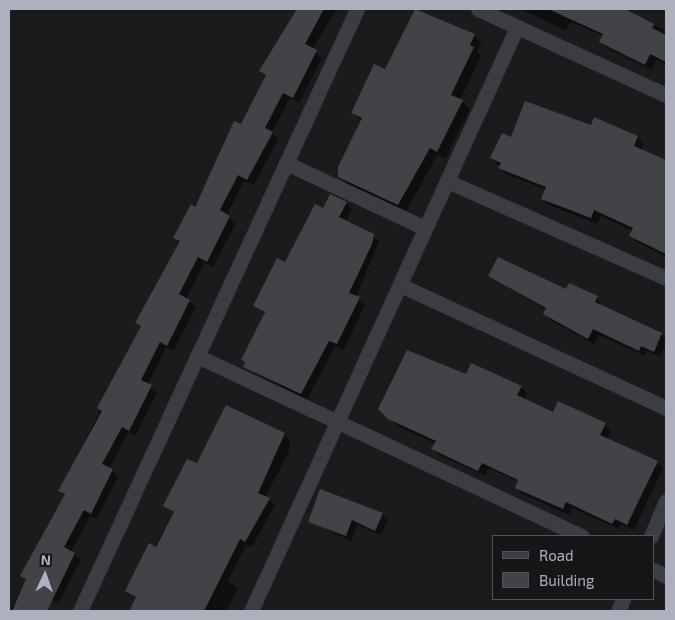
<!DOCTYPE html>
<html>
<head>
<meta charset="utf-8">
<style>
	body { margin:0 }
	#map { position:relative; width:675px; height:620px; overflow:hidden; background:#1b1b1d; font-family:"Exo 2",sans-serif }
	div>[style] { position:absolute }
	.shadow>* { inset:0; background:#0007 }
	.building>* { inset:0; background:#424347 }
	.minor>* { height:15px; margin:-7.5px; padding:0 7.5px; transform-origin:7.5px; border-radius:7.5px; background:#3c3c43 }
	span { translate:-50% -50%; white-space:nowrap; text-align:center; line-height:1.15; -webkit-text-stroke:5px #161618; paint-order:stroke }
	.frame { position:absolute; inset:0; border:10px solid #adb0bd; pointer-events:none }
	.legend { position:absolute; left:492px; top:535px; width:162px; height:65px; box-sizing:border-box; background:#161618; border:1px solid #52545a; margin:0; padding:6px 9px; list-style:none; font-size:15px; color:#adb0bd }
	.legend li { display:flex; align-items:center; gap:10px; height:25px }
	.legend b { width:25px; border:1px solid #52545a }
	.north { position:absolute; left:20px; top:550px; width:50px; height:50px; -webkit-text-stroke:4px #161618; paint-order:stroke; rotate:3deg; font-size:14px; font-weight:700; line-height:20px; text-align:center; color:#adb0bd }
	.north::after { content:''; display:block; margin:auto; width:18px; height:22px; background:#adb0bd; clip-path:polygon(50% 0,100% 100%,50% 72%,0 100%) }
</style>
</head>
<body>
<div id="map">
	<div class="shadow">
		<i style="clip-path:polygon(298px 9px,337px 9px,312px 49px,322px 58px,299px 103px,290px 98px,272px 133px,278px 139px,254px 185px,244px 181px,227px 215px,236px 223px,213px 267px,204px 263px,186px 299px,196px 307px,173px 351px,166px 347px,148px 385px,157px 392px,135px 436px,128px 432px,109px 469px,118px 477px,97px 519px,90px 516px,71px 552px,81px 560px,58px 604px,51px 600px,45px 611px,10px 611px,26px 581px,21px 575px,65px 496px,60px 490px,142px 328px,137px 323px,180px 243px,175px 238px,241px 126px,267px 77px,261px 71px)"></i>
		<i style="clip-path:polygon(520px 9px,612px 9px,624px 15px,626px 11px,666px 31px,666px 65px,656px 60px,651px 70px,607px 48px,601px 42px,603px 36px,571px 22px,566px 31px)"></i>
		<i style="clip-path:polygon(474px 35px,481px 43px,477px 52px,481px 56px,460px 100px,470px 109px,445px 159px,437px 155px,406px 212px,347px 184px,340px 177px,362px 121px,353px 113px,386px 70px)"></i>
		<i style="clip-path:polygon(595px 119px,638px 137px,644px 143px,641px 150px,666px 161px,666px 257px,637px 242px,631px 236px,633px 231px,601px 216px,597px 224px,549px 205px,543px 199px,546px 190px,506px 174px,492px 158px,511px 139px,592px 126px)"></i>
		<i style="clip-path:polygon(346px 203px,352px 209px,346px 222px,379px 241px,356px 297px,365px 304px,344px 350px,335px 346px,307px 400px,244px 367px,265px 314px,255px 306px,324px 210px)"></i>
		<i style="clip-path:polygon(490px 276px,597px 297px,601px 306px,662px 334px,666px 343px,660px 357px,647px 351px,645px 356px,599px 335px,594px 344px,550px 320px,546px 310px)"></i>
		<i style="clip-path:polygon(467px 376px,521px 387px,527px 393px,524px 400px,554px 414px,605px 424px,611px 431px,607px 439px,657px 462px,663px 468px,634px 530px,621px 524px,619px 529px,573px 508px,569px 515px,522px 494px,516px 487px,519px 482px,489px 468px,485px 476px,439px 455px,433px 449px,436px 444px,396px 425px,379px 409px)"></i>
		<i style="clip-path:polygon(284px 434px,290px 440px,289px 452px,265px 497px,275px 505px,252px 547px,246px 545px,228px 581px,238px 589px,226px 611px,131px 611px,137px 599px,126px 591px,175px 514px,165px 506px,197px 465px)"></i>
		<i style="clip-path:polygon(382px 514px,388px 519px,381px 535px,357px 525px,351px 541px,309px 521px)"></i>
	</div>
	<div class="building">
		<i style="clip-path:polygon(297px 9px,324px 9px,305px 44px,317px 50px,293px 98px,283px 93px,265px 128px,273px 132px,247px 180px,238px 175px,220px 210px,230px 216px,207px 262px,198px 257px,179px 294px,190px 300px,167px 346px,160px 342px,141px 380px,152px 385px,129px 431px,122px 427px,102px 464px,113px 469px,91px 514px,84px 510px,64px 547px,75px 553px,47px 611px,12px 611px,26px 579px,20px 576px,65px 494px,58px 491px,102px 411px,97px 408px,141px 326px,135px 323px,180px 241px,173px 238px,191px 204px,195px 207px,234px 121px,241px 124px,266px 75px,259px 71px)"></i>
		<i style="clip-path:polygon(415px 9px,475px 34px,470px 45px,474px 47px,451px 95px,463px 100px,437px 152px,430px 148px,398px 205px,338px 177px,338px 167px,362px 118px,351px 113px,374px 64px,385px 69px)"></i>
		<i style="clip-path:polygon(548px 9px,625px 9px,654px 24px,652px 28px,666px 35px,666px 62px,650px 54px,645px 65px,599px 42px,603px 34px)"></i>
		<i style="clip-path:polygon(525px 101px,591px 125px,594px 117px,638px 136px,634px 146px,666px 160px,666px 254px,629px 236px,633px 228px,594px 210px,591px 218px,541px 199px,546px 187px,498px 168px,501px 163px,490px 158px,502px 133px,511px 137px)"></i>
		<i style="clip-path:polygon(330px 194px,347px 202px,339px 217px,374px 234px,372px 244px,349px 293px,360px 297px,337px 344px,329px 341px,301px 394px,243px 367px,245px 362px,241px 360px,265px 312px,253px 306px,277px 258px,285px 262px,315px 204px,323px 208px)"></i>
		<i style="clip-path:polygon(498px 257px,566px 289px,569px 283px,598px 296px,595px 302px,662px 333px,654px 352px,641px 346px,639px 351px,593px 329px,588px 339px,543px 314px,546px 308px,488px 276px)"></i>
		<i style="clip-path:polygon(407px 350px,466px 374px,471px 363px,522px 386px,517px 395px,553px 412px,558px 401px,606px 423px,600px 435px,658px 461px,627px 525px,615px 519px,612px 524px,566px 502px,563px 509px,515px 488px,518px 480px,482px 463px,478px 471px,431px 449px,436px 441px,388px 419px,378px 409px)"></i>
		<i style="clip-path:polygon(226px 405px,285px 433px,258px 493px,270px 498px,245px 542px,240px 539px,204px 611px,129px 611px,136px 597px,125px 591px,149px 543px,156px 547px,174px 512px,163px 506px,187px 459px,197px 463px)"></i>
		<i style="clip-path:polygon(320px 489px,383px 513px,375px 531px,352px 520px,346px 536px,308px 522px)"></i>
	</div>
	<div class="minor">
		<i style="left:478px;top:9px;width:207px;rotate:24.6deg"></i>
		<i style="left:286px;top:163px;width:153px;rotate:25.1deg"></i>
		<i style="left:447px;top:181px;width:240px;rotate:23.9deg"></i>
		<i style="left:400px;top:285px;width:293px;rotate:24.8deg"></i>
		<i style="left:197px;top:356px;width:425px;rotate:25.1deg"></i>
		<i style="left:651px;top:536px;width:38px;rotate:-67deg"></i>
		<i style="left:654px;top:570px;width:13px;rotate:27deg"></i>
		<i style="left:80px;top:611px;width:663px;rotate:-65.29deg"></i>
		<i style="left:251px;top:611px;width:642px;rotate:-65.51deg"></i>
		<i style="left:618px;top:611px;width:13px;rotate:-67deg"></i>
	</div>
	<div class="frame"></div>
	<ul class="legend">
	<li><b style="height:6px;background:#3c3c43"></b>Road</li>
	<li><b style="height:14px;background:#424347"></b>Building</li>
	</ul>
	<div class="north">N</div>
</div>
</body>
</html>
